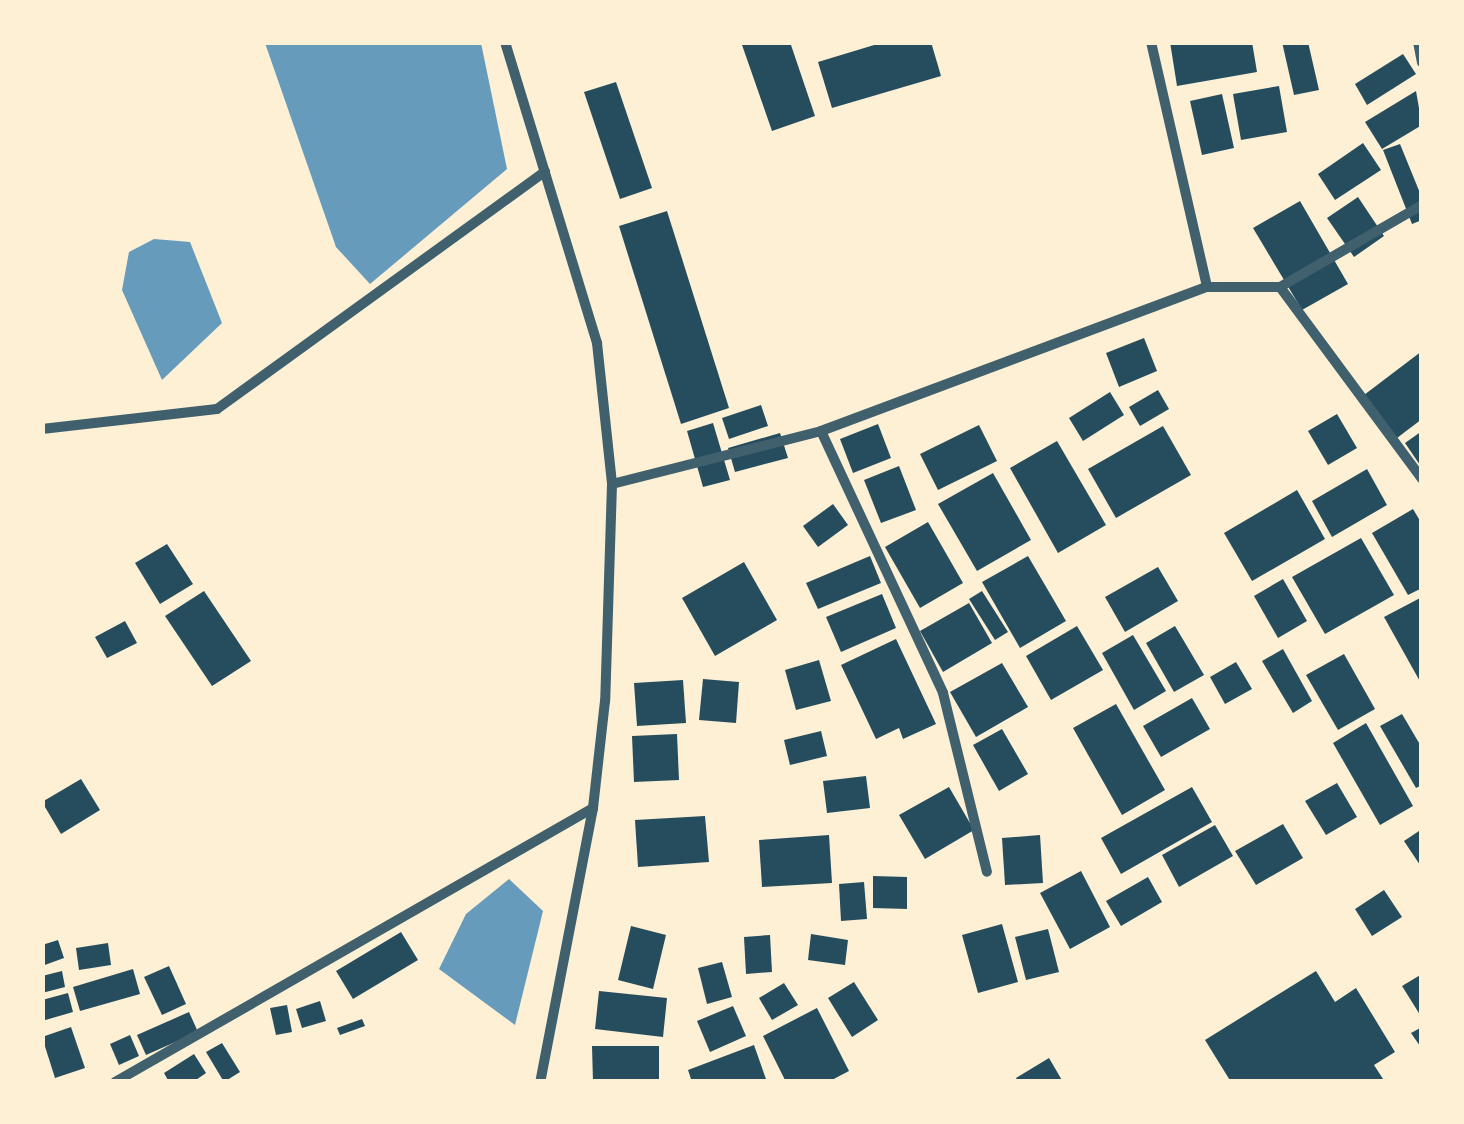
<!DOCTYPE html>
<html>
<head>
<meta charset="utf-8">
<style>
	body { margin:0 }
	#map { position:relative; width:1464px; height:1124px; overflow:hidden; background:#fdf0d5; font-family:Ubuntu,sans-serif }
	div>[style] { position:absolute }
	.water>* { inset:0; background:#669bbc }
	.building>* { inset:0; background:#264d5e }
	.minor>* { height:10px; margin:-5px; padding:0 5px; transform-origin:5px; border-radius:5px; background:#3f606c }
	span { translate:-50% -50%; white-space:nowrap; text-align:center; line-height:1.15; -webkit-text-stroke:10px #fdf0d5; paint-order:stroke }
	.frame { position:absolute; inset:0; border:45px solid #fdf0d5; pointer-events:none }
</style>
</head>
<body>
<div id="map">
	<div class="water">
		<i style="clip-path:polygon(265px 43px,481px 43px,507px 169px,370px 284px,336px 247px)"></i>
		<i style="clip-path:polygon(154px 239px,190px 242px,222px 323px,162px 380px,122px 290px,129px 252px)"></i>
		<i style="clip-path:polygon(509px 879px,543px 911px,515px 1025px,439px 969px,466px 914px)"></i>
	</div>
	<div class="building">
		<i style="clip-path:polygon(741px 42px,790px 42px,815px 116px,772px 131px)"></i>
		<i style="clip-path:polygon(884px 42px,931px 42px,941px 76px,832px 108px,818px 62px)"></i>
		<i style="clip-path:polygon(1170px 42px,1252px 42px,1257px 72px,1177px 86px)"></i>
		<i style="clip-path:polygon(1282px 42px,1308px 42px,1319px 90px,1294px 95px)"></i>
		<i style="clip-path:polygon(1403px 54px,1416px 74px,1367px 105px,1355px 84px)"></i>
		<i style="clip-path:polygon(616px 82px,652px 188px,620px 199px,584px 92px)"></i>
		<i style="clip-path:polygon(1279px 86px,1287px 132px,1241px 140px,1233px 94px)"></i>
		<i style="clip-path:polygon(1416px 91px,1422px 125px,1382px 149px,1365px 122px)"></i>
		<i style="clip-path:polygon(1222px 94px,1234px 148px,1202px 155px,1190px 101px)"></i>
		<i style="clip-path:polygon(1363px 143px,1381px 170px,1335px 200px,1318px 174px)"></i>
		<i style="clip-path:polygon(1400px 144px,1422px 198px,1422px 220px,1412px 224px,1383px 150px)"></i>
		<i style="clip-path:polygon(1358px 197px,1384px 236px,1354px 257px,1327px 218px)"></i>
		<i style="clip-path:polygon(1300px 201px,1348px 284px,1302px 310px,1253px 228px)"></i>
		<i style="clip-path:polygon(667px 211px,729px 408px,681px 424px,619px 226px)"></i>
		<i style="clip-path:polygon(1144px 338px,1157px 371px,1119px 387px,1106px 353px)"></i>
		<i style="clip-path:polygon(1422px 351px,1422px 419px,1397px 438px,1364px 395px)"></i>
		<i style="clip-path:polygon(1158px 390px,1169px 409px,1140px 426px,1129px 407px)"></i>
		<i style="clip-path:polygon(1110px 392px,1124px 415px,1083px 441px,1069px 418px)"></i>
		<i style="clip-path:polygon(761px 405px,768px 426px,729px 439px,722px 418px)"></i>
		<i style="clip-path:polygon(1337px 414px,1357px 448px,1328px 465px,1308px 431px)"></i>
		<i style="clip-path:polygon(713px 423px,730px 480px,703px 487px,687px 431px)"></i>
		<i style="clip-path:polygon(878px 424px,891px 458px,853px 473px,840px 439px)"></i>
		<i style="clip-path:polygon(979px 425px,997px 461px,938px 490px,920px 454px)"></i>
		<i style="clip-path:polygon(1163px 426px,1191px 475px,1116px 518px,1088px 469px)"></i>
		<i style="clip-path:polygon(1422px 431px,1422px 468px,1405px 443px)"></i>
		<i style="clip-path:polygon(780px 433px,788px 458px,735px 472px,728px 448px)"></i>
		<i style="clip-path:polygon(1057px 441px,1106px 525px,1058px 553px,1010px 468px)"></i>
		<i style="clip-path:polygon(899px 466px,916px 510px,881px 523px,864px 480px)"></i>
		<i style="clip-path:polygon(1367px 469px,1387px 505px,1332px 537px,1312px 501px)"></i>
		<i style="clip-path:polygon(993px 473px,1031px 540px,977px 571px,938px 504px)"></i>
		<i style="clip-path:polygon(1297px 490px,1325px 539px,1252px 581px,1224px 533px)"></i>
		<i style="clip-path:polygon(833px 504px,848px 525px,818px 547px,803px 526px)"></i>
		<i style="clip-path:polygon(1413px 509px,1422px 524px,1422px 588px,1408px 595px,1372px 533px)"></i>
		<i style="clip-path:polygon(928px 522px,963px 583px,920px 608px,885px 547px)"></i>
		<i style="clip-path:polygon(1361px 538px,1394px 595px,1325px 634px,1292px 577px)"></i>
		<i style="clip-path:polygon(167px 544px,193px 584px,160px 604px,135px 563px)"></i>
		<i style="clip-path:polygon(870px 556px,881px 583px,818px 609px,806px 583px)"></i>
		<i style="clip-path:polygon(1028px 556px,1066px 621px,1020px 648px,982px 582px)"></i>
		<i style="clip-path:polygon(744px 562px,777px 620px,715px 656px,682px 598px)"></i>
		<i style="clip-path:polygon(1158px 567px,1178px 601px,1125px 632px,1105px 597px)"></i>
		<i style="clip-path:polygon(1283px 579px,1307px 621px,1278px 638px,1254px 596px)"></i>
		<i style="clip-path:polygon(204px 591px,251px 661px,212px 686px,165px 616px)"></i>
		<i style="clip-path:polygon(982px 591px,1008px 632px,995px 640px,969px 599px)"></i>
		<i style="clip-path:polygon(882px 594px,896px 628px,841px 652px,826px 617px)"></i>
		<i style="clip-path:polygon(1422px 597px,1422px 685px,1384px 617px)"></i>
		<i style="clip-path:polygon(969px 603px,992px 643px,943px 672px,920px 631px)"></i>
		<i style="clip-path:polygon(125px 621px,137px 643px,107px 658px,95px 637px)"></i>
		<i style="clip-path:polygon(1077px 626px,1103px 670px,1051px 700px,1026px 656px)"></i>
		<i style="clip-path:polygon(1175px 626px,1204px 675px,1174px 692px,1146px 643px)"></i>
		<i style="clip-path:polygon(1133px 635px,1166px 691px,1134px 710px,1102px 653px)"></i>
		<i style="clip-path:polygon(896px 639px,936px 724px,903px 739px,899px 728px,876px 739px,841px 665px)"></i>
		<i style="clip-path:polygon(1283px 649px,1312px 701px,1293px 713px,1262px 661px)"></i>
		<i style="clip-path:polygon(1344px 654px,1375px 709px,1338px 730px,1306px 675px)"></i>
		<i style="clip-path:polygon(819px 660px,831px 701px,796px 710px,785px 670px)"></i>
		<i style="clip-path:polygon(1236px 662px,1252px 689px,1225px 704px,1210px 677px)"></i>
		<i style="clip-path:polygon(1002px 663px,1028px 707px,976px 737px,950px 692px)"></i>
		<i style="clip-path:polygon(703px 679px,739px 682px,736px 723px,699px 720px)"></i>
		<i style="clip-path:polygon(683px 680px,686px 723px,637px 726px,634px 683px)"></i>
		<i style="clip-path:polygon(1192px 698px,1210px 729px,1161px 757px,1143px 726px)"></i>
		<i style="clip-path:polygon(1116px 704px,1165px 790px,1122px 815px,1073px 728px)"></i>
		<i style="clip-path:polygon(1402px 714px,1422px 748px,1422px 785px,1416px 788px,1380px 726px)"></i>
		<i style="clip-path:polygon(1366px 723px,1413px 806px,1380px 825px,1333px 743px)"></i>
		<i style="clip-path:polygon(1002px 729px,1028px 774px,999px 791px,973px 745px)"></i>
		<i style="clip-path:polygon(821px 731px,827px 756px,790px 765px,784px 740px)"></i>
		<i style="clip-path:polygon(677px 734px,679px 780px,634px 782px,632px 736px)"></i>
		<i style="clip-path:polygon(866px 776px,870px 808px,827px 813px,823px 781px)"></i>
		<i style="clip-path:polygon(81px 779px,100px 810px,61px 834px,42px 802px)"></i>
		<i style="clip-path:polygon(1337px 783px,1357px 817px,1326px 835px,1305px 801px)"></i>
		<i style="clip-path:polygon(949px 787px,974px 830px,925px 859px,899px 815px)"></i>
		<i style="clip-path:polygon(1192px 787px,1212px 822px,1121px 874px,1101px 838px)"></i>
		<i style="clip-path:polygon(705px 816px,709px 862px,638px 867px,635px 820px)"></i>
		<i style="clip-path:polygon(1283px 824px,1303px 858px,1256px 885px,1235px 851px)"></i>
		<i style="clip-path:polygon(1215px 825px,1233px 856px,1179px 887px,1162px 855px)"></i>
		<i style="clip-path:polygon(1422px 829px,1422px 868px,1404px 841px)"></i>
		<i style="clip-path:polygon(829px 835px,832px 883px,762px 887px,759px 840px)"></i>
		<i style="clip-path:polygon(1040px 835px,1043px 883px,1005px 885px,1002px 838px)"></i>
		<i style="clip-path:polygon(1081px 871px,1110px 927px,1070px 949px,1040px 893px)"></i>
		<i style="clip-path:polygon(873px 876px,907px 877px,907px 909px,873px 908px)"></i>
		<i style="clip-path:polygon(1148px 877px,1162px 902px,1121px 926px,1106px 901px)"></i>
		<i style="clip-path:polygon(864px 882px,867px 919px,841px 921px,839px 884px)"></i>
		<i style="clip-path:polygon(1384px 890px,1402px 917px,1372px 936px,1355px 909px)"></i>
		<i style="clip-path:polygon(1002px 924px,1018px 982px,978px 993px,962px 935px)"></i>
		<i style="clip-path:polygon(631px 926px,666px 935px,653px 989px,618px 980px)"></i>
		<i style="clip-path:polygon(1048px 929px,1059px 972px,1026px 980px,1015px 937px)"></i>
		<i style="clip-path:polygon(401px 932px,418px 960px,353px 999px,336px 971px)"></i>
		<i style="clip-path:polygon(811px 934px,848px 940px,845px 965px,808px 960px)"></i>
		<i style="clip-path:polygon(770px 935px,772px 972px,746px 974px,744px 937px)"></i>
		<i style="clip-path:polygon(58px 940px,64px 958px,42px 966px,42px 945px)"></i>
		<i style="clip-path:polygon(108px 943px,111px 965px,79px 970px,76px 948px)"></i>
		<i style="clip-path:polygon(722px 962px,732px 997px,707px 1004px,698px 968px)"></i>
		<i style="clip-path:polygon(169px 966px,186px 1004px,162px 1015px,144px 977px)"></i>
		<i style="clip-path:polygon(133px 969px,140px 994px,80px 1011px,73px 987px)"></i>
		<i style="clip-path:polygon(62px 971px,65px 987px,42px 993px,42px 976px)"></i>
		<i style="clip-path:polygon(1316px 971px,1335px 1002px,1356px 988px,1395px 1052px,1374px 1065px,1385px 1082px,1231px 1082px,1205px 1040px)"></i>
		<i style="clip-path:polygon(1422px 974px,1422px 1018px,1402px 986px)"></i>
		<i style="clip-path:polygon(854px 982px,878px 1020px,852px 1037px,828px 998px)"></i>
		<i style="clip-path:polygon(784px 983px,798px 1005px,772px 1020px,759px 998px)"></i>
		<i style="clip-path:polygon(599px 991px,667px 998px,663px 1037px,595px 1029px)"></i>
		<i style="clip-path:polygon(68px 993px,73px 1012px,42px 1021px,42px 1000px)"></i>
		<i style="clip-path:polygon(320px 1001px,326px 1021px,302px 1028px,296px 1009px)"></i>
		<i style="clip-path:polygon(287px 1005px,292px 1032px,276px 1035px,270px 1008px)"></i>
		<i style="clip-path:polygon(733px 1006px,746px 1036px,710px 1052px,697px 1021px)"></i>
		<i style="clip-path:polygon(817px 1008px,849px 1071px,828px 1082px,786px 1082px,763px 1036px)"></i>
		<i style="clip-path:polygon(189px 1012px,198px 1032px,146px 1055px,137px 1035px)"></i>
		<i style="clip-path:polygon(362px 1019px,365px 1026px,340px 1035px,337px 1028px)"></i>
		<i style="clip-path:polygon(71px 1027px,85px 1068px,55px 1078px,42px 1037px)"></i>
		<i style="clip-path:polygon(1422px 1027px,1422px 1049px,1411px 1033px)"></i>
		<i style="clip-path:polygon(130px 1035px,139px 1056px,119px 1065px,110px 1044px)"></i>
		<i style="clip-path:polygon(222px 1043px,240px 1072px,224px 1082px,206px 1052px)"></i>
		<i style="clip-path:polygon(754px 1045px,767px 1082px,692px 1082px,688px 1070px)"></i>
		<i style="clip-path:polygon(592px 1046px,659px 1046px,659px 1082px,593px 1082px)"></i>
		<i style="clip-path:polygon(194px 1054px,206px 1073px,193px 1082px,169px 1082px,164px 1073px)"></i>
		<i style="clip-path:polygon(1049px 1058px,1063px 1082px,1018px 1082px,1016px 1078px)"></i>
	</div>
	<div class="minor">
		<i style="left:505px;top:42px;width:315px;rotate:73deg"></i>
		<i style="left:597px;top:343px;width:142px;rotate:83.9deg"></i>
		<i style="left:612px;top:484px;width:217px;rotate:91.8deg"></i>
		<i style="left:605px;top:701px;width:108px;rotate:96.4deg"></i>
		<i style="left:593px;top:808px;width:279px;rotate:100.9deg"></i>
		<i style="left:1151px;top:42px;width:251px;rotate:77.1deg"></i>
		<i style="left:1418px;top:42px;width:21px;rotate:79deg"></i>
		<i style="left:1280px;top:287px;width:239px;rotate:53.5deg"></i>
		<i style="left:42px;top:429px;width:176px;rotate:-6.5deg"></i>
		<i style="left:217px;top:409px;width:405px;rotate:-35.9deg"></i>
		<i style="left:821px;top:431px;width:289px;rotate:65deg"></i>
		<i style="left:943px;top:693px;width:184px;rotate:76.2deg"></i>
		<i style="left:612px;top:484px;width:216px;rotate:-14.2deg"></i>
		<i style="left:821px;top:431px;width:412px;rotate:-20.5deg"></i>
		<i style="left:1207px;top:287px;width:73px"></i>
		<i style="left:1280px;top:287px;width:164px;rotate:-30deg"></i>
		<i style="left:115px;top:1082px;width:551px;rotate:-29.82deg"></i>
	</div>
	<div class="frame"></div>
</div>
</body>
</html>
